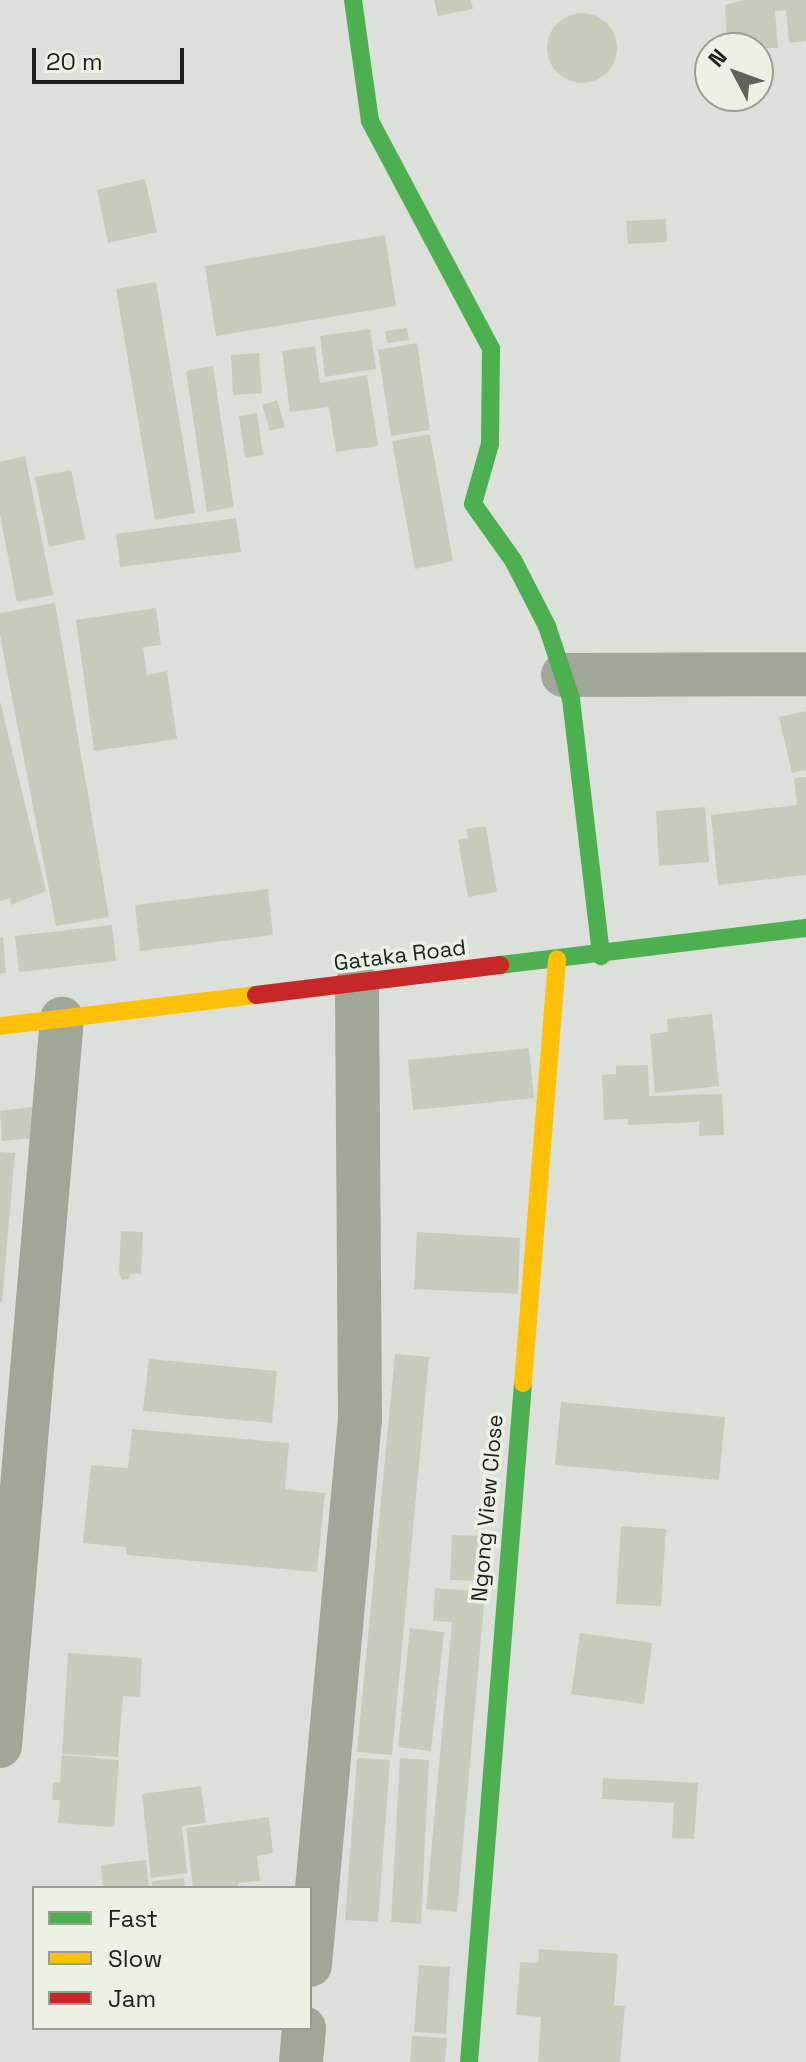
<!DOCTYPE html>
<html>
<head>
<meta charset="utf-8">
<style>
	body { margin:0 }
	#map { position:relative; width:806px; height:2062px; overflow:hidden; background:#dde0da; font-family:"Space Grotesk",sans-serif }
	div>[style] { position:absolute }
	.building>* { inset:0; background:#c5ccbb }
	.round { border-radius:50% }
	.street>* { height:44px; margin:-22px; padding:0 22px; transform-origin:22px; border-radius:22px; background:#a1a699 }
	.fast>* { height:18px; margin:-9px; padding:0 9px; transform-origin:9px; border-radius:9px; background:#4caf50 }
	.slow>* { height:18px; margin:-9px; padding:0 9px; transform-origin:9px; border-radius:9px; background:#ffc107 }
	.jam>* { height:18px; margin:-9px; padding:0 9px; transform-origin:9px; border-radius:9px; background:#c62828 }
	span { translate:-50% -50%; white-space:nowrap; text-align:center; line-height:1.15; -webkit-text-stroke:7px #ebf1e4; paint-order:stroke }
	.street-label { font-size:22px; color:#1d1f1a }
	.legend { position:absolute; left:32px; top:1886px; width:280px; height:144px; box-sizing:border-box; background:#ebf1e4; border:2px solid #999d93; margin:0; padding:10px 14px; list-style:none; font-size:24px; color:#1d1f1a }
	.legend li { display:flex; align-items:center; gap:16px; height:40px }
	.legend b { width:40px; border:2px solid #999d93 }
	.north { position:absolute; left:694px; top:32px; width:80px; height:80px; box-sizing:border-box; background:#ebf1e4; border:2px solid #999d93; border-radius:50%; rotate:311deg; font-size:22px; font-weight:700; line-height:32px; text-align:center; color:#1d1f1a }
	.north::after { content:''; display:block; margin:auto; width:28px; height:36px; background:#60635d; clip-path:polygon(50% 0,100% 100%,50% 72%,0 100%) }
	.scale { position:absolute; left:32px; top:48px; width:152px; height:36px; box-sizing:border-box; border:4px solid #1d1f1a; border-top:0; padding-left:10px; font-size:24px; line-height:28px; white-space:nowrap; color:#1d1f1a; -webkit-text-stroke:6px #ebf1e4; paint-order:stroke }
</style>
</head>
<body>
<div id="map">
	<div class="building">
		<i style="clip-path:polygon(434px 0,471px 0,473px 9px,438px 16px)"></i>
		<i style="clip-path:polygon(744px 0,806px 0,806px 41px,789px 43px,786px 10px,775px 11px,778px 48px,748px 48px,748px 35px,727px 37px,725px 5px)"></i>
		<i class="round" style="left:547px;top:13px;width:70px;height:70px"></i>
		<i style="clip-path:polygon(145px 179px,157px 232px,108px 243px,97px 190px)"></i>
		<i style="clip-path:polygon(666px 219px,667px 242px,628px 244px,626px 221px)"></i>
		<i style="clip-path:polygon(385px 235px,396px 306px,216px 336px,205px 266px)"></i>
		<i style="clip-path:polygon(156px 282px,195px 513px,155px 520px,116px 289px)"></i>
		<i style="clip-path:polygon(407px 328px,409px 340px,387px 343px,385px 331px)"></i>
		<i style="clip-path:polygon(370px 329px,376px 369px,325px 377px,320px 336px)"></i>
		<i style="clip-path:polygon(417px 343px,430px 430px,391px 436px,378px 350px)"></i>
		<i style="clip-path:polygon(315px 346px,320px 383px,367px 375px,378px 446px,336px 452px,329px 407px,290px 412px,282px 351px)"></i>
		<i style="clip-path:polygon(259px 353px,262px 393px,233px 395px,231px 355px)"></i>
		<i style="clip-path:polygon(213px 366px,234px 507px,207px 512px,186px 371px)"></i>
		<i style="clip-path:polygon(277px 400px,285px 427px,270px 431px,262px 405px)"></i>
		<i style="clip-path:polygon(257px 413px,263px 455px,245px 458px,239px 416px)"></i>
		<i style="clip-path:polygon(430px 434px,453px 561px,415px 569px,392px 441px)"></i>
		<i style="clip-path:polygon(25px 456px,53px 595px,17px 602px,0 515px,0 462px)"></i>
		<i style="clip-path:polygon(71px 470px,85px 539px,49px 547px,35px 477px)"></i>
		<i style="clip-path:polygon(236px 518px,241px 552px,120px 567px,116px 534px)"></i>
		<i style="clip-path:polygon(55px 603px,109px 917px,56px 926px,0 635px,0 613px)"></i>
		<i style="clip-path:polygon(156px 608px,161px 645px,143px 647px,147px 675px,167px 671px,177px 739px,94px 751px,76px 620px)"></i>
		<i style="clip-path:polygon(0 701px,46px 891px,11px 905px,10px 898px,0 901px)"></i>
		<i style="clip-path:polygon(806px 711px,806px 770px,792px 773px,779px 717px)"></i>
		<i style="clip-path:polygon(806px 777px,806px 875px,718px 885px,711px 815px,797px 805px,794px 778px)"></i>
		<i style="clip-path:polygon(705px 807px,709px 862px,659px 866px,656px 811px)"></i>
		<i style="clip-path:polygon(486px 826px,497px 892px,468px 897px,458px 840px,468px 838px,466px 829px)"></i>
		<i style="clip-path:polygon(268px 889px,273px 935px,140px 951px,135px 905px)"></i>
		<i style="clip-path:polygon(112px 925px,116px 961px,19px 972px,15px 936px)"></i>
		<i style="clip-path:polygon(3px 937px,6px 973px,0 974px,0 938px)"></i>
		<i style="clip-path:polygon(712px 1014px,719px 1086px,655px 1093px,650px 1034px,668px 1032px,667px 1019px)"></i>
		<i style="clip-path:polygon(529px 1048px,534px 1098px,413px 1110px,408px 1060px)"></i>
		<i style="clip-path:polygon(648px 1065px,649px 1096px,722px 1094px,724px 1135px,699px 1136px,699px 1122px,628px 1125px,628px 1119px,604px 1120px,602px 1075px,616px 1074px,616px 1066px)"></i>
		<i style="clip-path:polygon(49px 1105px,52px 1136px,2px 1141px,0 1111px)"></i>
		<i style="clip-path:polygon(0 1152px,15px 1153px,2px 1302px,0 1302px)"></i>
		<i style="clip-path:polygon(121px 1231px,143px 1232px,141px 1274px,130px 1274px,129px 1279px,122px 1280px,119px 1272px)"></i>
		<i style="clip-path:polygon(417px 1232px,520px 1238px,518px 1294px,414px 1289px)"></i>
		<i style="clip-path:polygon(395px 1354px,429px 1357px,392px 1755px,357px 1752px)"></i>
		<i style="clip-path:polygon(149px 1359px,277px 1371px,272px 1423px,143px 1411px)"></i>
		<i style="clip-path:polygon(561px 1402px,725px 1417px,719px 1480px,555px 1465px)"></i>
		<i style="clip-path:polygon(132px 1429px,289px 1443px,285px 1489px,325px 1493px,317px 1572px,126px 1555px,126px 1547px,83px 1543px,91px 1465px,128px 1468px)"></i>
		<i style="clip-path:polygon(621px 1526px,666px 1529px,661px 1606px,616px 1604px)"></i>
		<i style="clip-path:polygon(452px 1535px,492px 1536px,490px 1581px,450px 1580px)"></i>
		<i style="clip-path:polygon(435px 1588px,485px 1592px,457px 1912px,426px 1909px,452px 1622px,433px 1621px)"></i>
		<i style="clip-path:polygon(410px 1628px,444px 1632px,431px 1751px,398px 1747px)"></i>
		<i style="clip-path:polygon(580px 1633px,652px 1643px,644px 1704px,571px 1694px)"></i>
		<i style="clip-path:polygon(68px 1653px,142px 1658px,140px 1697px,123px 1696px,118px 1757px,62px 1754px)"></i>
		<i style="clip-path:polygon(62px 1755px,119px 1760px,114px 1827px,58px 1823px,60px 1800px,52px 1800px,53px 1782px,60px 1782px)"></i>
		<i style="clip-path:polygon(357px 1758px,390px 1760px,378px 1922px,345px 1920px)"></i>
		<i style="clip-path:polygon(400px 1758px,429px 1760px,421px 1924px,391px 1922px)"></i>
		<i style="clip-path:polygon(603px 1778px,698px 1783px,694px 1839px,672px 1838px,674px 1803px,602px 1799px)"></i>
		<i style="clip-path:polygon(201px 1786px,206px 1823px,182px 1826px,187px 1873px,151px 1878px,142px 1794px)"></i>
		<i style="clip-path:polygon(269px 1817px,273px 1853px,257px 1856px,260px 1881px,238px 1883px,238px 1888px,193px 1888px,186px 1828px)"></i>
		<i style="clip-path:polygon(146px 1860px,149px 1888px,103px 1888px,101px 1865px)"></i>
		<i style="clip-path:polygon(184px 1878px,185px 1888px,152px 1888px,152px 1881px)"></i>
		<i style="clip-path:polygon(539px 1949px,618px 1954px,614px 2005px,625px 2006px,620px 2062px,538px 2062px,541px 2017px,516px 2015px,520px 1962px,538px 1963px)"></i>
		<i style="clip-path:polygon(419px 1965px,450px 1967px,446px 2034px,414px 2032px)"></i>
		<i style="clip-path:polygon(412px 2036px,447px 2038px,445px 2062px,410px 2062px)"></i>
	</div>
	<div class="street">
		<i style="left:563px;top:675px;width:243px;rotate:-0.2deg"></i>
		<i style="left:0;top:1746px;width:730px;rotate:-85.13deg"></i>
		<i style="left:310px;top:1965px;width:548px;rotate:-84.77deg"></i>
		<i style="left:360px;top:1419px;width:434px;rotate:-90.4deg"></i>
		<i style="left:301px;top:2062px;width:34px;rotate:-85deg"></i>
	</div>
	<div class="fast">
		<i style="left:353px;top:0;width:122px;rotate:82deg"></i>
		<i style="left:370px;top:121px;width:258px;rotate:62deg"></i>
		<i style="left:491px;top:349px;width:95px;rotate:90.6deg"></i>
		<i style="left:490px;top:444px;width:62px;rotate:105.8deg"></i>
		<i style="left:473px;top:504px;width:69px;rotate:54.5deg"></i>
		<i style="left:513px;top:560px;width:74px;rotate:62.7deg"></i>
		<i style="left:547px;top:626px;width:77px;rotate:71.8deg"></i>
		<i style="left:571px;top:699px;width:259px;rotate:83.3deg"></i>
		<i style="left:500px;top:965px;width:308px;rotate:-6.9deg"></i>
		<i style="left:469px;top:2062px;width:681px;rotate:-85.45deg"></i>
	</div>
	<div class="slow">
		<i style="left:0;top:1026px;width:258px;rotate:-6.9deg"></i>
		<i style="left:523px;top:1383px;width:425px;rotate:-85.4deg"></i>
	</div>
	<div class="jam">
		<i style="left:256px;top:995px;width:246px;rotate:-7deg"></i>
	</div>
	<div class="street-label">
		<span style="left:400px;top:955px;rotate:-7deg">Gataka Road</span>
		<span style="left:487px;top:1508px;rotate:-85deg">Ngong View Close</span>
	</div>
	<ul class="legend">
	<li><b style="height:10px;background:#4caf50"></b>Fast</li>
	<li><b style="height:10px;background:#ffc107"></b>Slow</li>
	<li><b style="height:10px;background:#c62828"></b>Jam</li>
	</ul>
	<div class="north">N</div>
	<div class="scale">20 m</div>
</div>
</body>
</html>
